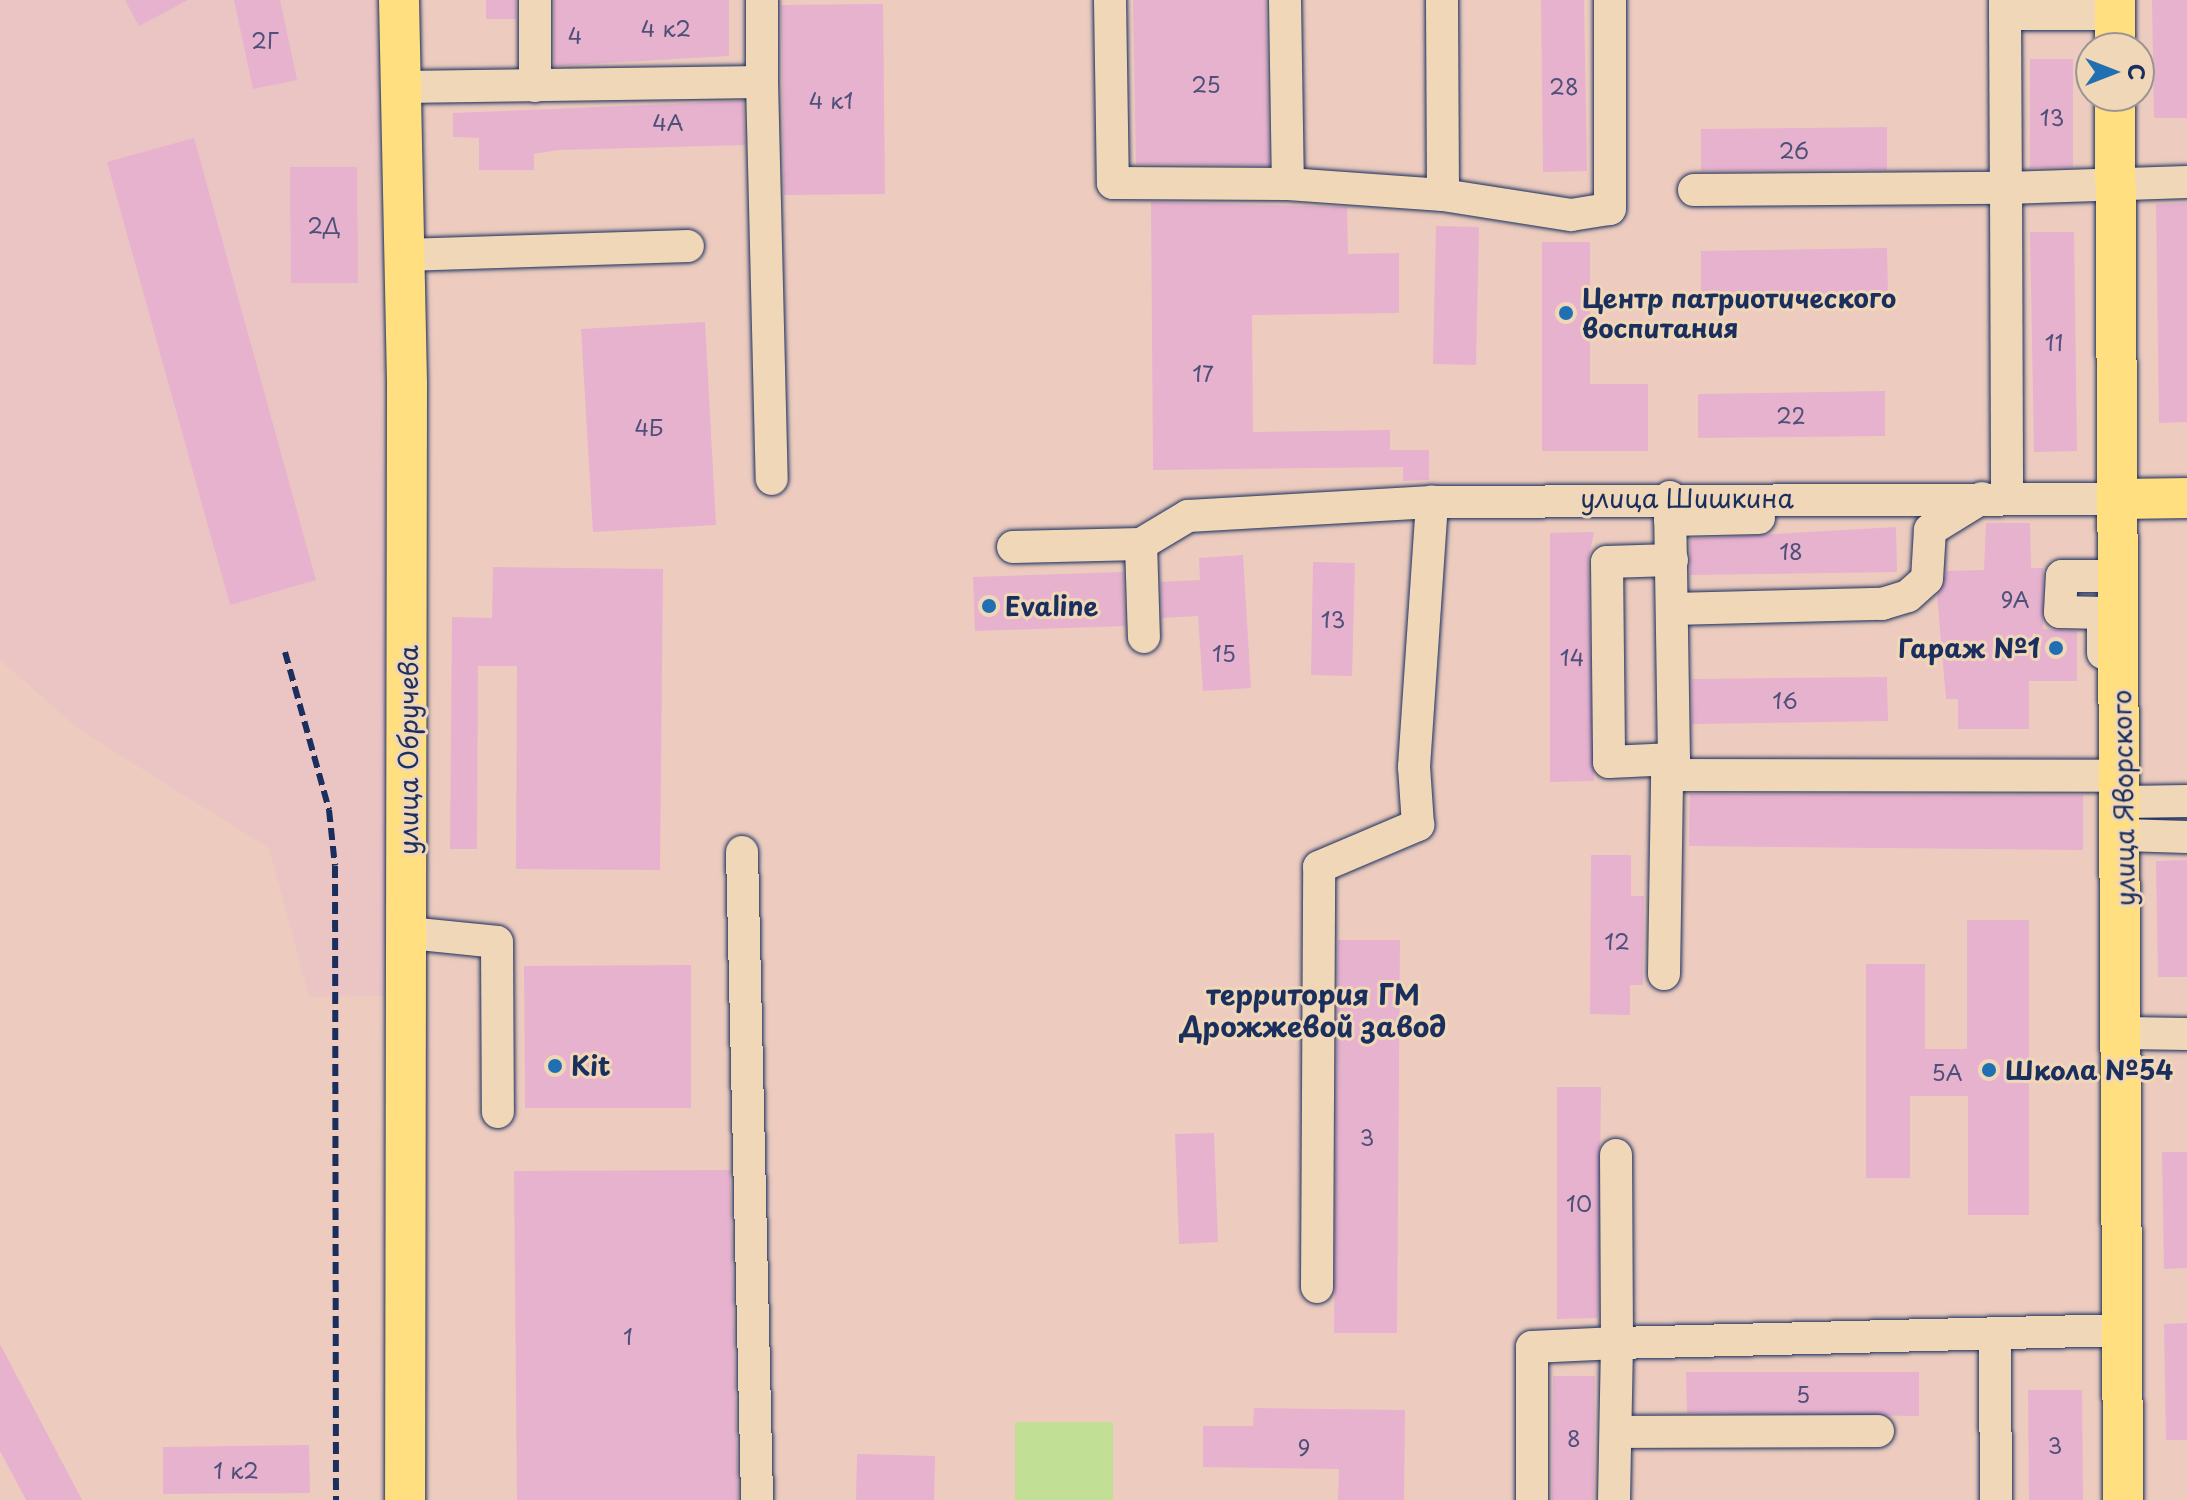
<!DOCTYPE html>
<html>
<head>
<meta charset="utf-8">
<style>
	body { margin:0 }
	#map { position:relative; width:2187px; height:1500px; overflow:hidden; background:#edccbf; font-family:"Playpen Sans",sans-serif }
	div>[style] { position:absolute }
	.built>* { inset:0; background:#ebc4c4 }
	.green>* { inset:0; background:#c2df96 }
	.building>* { inset:0; background:#e7b2ce }
	.roads { filter:drop-shadow(0 0 2px #1b2f5e) drop-shadow(0 0 2px #1b2f5e) }
	.minor>* { height:32px; margin:-16px; padding:0 16px; transform-origin:16px; border-radius:16px; background:#f0d7b8 }
	.major>* { height:40px; margin:-20px; padding:0 20px; transform-origin:20px; border-radius:20px; background:#ffdf80 }
	.rail>* { height:6px; margin-top:-3px; transform-origin:0; background:repeating-linear-gradient(90deg,#1b2f5e 0 12px,transparent 0 18px) }
	.dots>* { width:22px; height:22px; translate:-50% -50%; box-sizing:border-box; border:4px solid #f0d7b8; border-radius:50% }
	span { translate:-50% -50%; white-space:nowrap; text-align:center; line-height:1.15; -webkit-text-stroke:6px #f0d7b8; paint-order:stroke }
	.number-label { font-size:22px; color:#4e507a }
	.number-label span { -webkit-text-stroke-width:0 }
	.poi-label { font-size:26px; color:#1b2f5e; font-weight:700 }
	.left { translate:0 -50%; text-align:left }
	.right { translate:-100% -50%; text-align:right }
	.street-label { font-size:26px; color:#1b2f5e }
	.neighbourhood-label { font-size:28px; color:#1b2f5e; font-weight:700 }
	.north { position:absolute; left:2075px; top:32px; width:80px; height:80px; box-sizing:border-box; background:#f0d7b8; border:2px solid #9b9494; border-radius:50%; rotate:90deg; font-size:22px; font-weight:700; line-height:32px; text-align:center; color:#1b2f5e }
	.north::after { content:''; display:block; margin:auto; width:28px; height:36px; background:#1f6fb2; clip-path:polygon(50% 0,100% 100%,50% 72%,0 100%) }
</style>
</head>
<body>
<div id="map">
	<div class="built">
		<i style="clip-path:polygon(0 0,377px 0,389px 996px,309px 997px,269px 848px,81px 731px,0 660px)"></i>
	</div>
	<div class="green">
		<i style="clip-path:polygon(1015px 1422px,1113px 1422px,1113px 1500px,1015px 1500px)"></i>
	</div>
	<div class="building">
		<i style="clip-path:polygon(125px 0,188px 0,139px 26px)"></i>
		<i style="clip-path:polygon(234px 0,280px 0,297px 80px,253px 89px)"></i>
		<i style="clip-path:polygon(486px 0,516px 0,516px 19px,486px 19px)"></i>
		<i style="clip-path:polygon(554px 0,729px 0,729px 56px,554px 66px)"></i>
		<i style="clip-path:polygon(1133px 0,1266px 0,1269px 165px,1136px 164px)"></i>
		<i style="clip-path:polygon(1541px 0,1584px 0,1587px 171px,1543px 172px)"></i>
		<i style="clip-path:polygon(2152px 0,2187px 0,2187px 118px,2154px 118px)"></i>
		<i style="clip-path:polygon(883px 4px,885px 194px,784px 195px,781px 5px)"></i>
		<i style="clip-path:polygon(2030px 59px,2073px 59px,2073px 167px,2030px 168px)"></i>
		<i style="clip-path:polygon(743px 101px,745px 145px,558px 150px,534px 154px,534px 170px,479px 170px,479px 138px,453px 137px,453px 113px)"></i>
		<i style="clip-path:polygon(1887px 127px,1887px 170px,1701px 171px,1701px 129px)"></i>
		<i style="clip-path:polygon(194px 138px,316px 580px,230px 605px,107px 162px)"></i>
		<i style="clip-path:polygon(290px 167px,357px 167px,358px 283px,291px 283px)"></i>
		<i style="clip-path:polygon(1151px 202px,1347px 207px,1348px 254px,1399px 253px,1399px 313px,1252px 315px,1253px 432px,1390px 430px,1390px 450px,1429px 450px,1429px 480px,1403px 481px,1403px 467px,1153px 470px)"></i>
		<i style="clip-path:polygon(2187px 203px,2187px 422px,2159px 423px,2156px 204px)"></i>
		<i style="clip-path:polygon(1436px 226px,1479px 227px,1476px 365px,1433px 364px)"></i>
		<i style="clip-path:polygon(2030px 232px,2074px 232px,2077px 451px,2034px 452px)"></i>
		<i style="clip-path:polygon(1542px 242px,1590px 242px,1590px 384px,1648px 384px,1648px 451px,1542px 451px)"></i>
		<i style="clip-path:polygon(1887px 248px,1888px 293px,1701px 296px,1701px 251px)"></i>
		<i style="clip-path:polygon(705px 322px,716px 525px,593px 532px,581px 329px)"></i>
		<i style="clip-path:polygon(1885px 391px,1885px 436px,1698px 438px,1698px 394px)"></i>
		<i style="clip-path:polygon(1986px 523px,2030px 523px,2031px 568px,2043px 568px,2043px 629px,2077px 631px,2077px 681px,2029px 681px,2029px 729px,1958px 729px,1958px 699px,1946px 699px,1937px 595px,1947px 571px,1984px 570px)"></i>
		<i style="clip-path:polygon(1896px 527px,1897px 572px,1690px 575px,1690px 539px)"></i>
		<i style="clip-path:polygon(1594px 532px,1588px 562px,1594px 781px,1550px 782px,1550px 533px)"></i>
		<i style="clip-path:polygon(1243px 555px,1251px 688px,1203px 691px,1198px 616px,1162px 618px,1161px 582px,1200px 580px,1199px 558px)"></i>
		<i style="clip-path:polygon(1313px 562px,1355px 563px,1352px 676px,1311px 675px)"></i>
		<i style="clip-path:polygon(493px 567px,663px 569px,660px 870px,516px 869px,517px 666px,478px 666px,477px 849px,450px 849px,452px 617px,492px 618px)"></i>
		<i style="clip-path:polygon(1123px 572px,1125px 626px,975px 631px,973px 577px)"></i>
		<i style="clip-path:polygon(1887px 677px,1888px 721px,1692px 724px,1692px 679px)"></i>
		<i style="clip-path:polygon(1690px 794px,2083px 795px,2083px 850px,1689px 846px)"></i>
		<i style="clip-path:polygon(1591px 855px,1631px 855px,1631px 896px,1644px 896px,1643px 985px,1630px 985px,1630px 1015px,1590px 1014px)"></i>
		<i style="clip-path:polygon(2187px 860px,2187px 977px,2158px 977px,2156px 861px)"></i>
		<i style="clip-path:polygon(1967px 920px,2029px 920px,2029px 1215px,1968px 1215px,1968px 1096px,1910px 1096px,1910px 1178px,1866px 1178px,1866px 964px,1925px 964px,1925px 1049px,1967px 1049px)"></i>
		<i style="clip-path:polygon(1338px 940px,1400px 940px,1397px 1333px,1334px 1333px)"></i>
		<i style="clip-path:polygon(691px 965px,691px 1108px,525px 1108px,524px 966px)"></i>
		<i style="clip-path:polygon(1557px 1087px,1601px 1087px,1598px 1318px,1557px 1319px)"></i>
		<i style="clip-path:polygon(1214px 1133px,1218px 1242px,1179px 1244px,1175px 1134px)"></i>
		<i style="clip-path:polygon(2162px 1152px,2187px 1152px,2187px 1268px,2164px 1269px)"></i>
		<i style="clip-path:polygon(730px 1170px,738px 1500px,517px 1500px,514px 1171px)"></i>
		<i style="clip-path:polygon(2187px 1323px,2187px 1440px,2166px 1440px,2164px 1324px)"></i>
		<i style="clip-path:polygon(0 1344px,82px 1500px,26px 1500px,0 1451px)"></i>
		<i style="clip-path:polygon(1686px 1372px,1919px 1372px,1919px 1416px,1687px 1413px)"></i>
		<i style="clip-path:polygon(1553px 1376px,1595px 1376px,1594px 1500px,1552px 1500px)"></i>
		<i style="clip-path:polygon(2028px 1390px,2082px 1390px,2083px 1500px,2029px 1500px)"></i>
		<i style="clip-path:polygon(1254px 1408px,1405px 1410px,1404px 1500px,1338px 1500px,1339px 1469px,1203px 1467px,1203px 1426px,1253px 1426px)"></i>
		<i style="clip-path:polygon(309px 1445px,310px 1493px,163px 1494px,163px 1447px)"></i>
		<i style="clip-path:polygon(857px 1454px,935px 1456px,934px 1500px,856px 1500px)"></i>
	</div>
	<div class="roads">
		<div class="minor">
			<i style="left:535px;top:0;width:86px;rotate:90deg"></i>
			<i style="left:1110px;top:0;width:183px;rotate:89.1deg"></i>
			<i style="left:1113px;top:183px;width:175px;rotate:0.3deg"></i>
			<i style="left:1288px;top:184px;width:155px;rotate:4.1deg"></i>
			<i style="left:1443px;top:195px;width:130px;rotate:8.9deg"></i>
			<i style="left:1571px;top:215px;width:39px;rotate:-9deg"></i>
			<i style="left:1610px;top:209px;width:209px;rotate:-90deg"></i>
			<i style="left:1285px;top:0;width:184px;rotate:89.1deg"></i>
			<i style="left:1442px;top:0;width:195px;rotate:89.7deg"></i>
			<i style="left:2005px;top:0;width:14px;rotate:90deg"></i>
			<i style="left:2005px;top:14px;width:110px"></i>
			<i style="left:2005px;top:14px;width:174px;rotate:89.7deg"></i>
			<i style="left:2006px;top:188px;width:181px;rotate:-1.9deg"></i>
			<i style="left:762px;top:82px;width:397px;rotate:88.6deg"></i>
			<i style="left:401px;top:87px;width:361px;rotate:-0.8deg"></i>
			<i style="left:762px;top:82px;width:82px;rotate:-90deg"></i>
			<i style="left:1694px;top:190px;width:312px;rotate:-0.4deg"></i>
			<i style="left:2006px;top:188px;width:309px;rotate:89.8deg"></i>
			<i style="left:404px;top:255px;width:284px;rotate:-1.8deg"></i>
			<i style="left:1670px;top:520px;width:89px;rotate:-1.3deg"></i>
			<i style="left:1141px;top:544px;width:55px;rotate:-30.8deg"></i>
			<i style="left:1188px;top:516px;width:244px;rotate:-3.3deg"></i>
			<i style="left:1432px;top:502px;width:689px;rotate:-0.25deg"></i>
			<i style="left:1013px;top:547px;width:128px;rotate:-1.3deg"></i>
			<i style="left:1141px;top:544px;width:93px;rotate:88.2deg"></i>
			<i style="left:1672px;top:560px;width:65px;rotate:178.2deg"></i>
			<i style="left:1607px;top:562px;width:200px;rotate:89.4deg"></i>
			<i style="left:1609px;top:762px;width:65px;rotate:-2.6deg"></i>
			<i style="left:1672px;top:609px;width:210px;rotate:-1.4deg"></i>
			<i style="left:1882px;top:604px;width:27px;rotate:-17deg"></i>
			<i style="left:1908px;top:596px;width:25px;rotate:-42deg"></i>
			<i style="left:1927px;top:579px;width:49px;rotate:-86.5deg"></i>
			<i style="left:1930px;top:530px;width:61px;rotate:-31.6deg"></i>
			<i style="left:2103px;top:653px;width:40px;rotate:-90deg"></i>
			<i style="left:2103px;top:613px;width:43px;rotate:-178.7deg"></i>
			<i style="left:2060px;top:612px;width:36px;rotate:-87deg"></i>
			<i style="left:2062px;top:576px;width:58px"></i>
			<i style="left:1667px;top:775px;width:17px;rotate:-66deg"></i>
			<i style="left:1674px;top:759px;width:262px;rotate:-90.9deg"></i>
			<i style="left:2124px;top:802px;width:63px;rotate:-0.9deg"></i>
			<i style="left:2124px;top:835px;width:63px;rotate:1.8deg"></i>
			<i style="left:742px;top:852px;width:648px;rotate:88.67deg"></i>
			<i style="left:409px;top:933px;width:88px;rotate:5.8deg"></i>
			<i style="left:497px;top:942px;width:170px;rotate:89.7deg"></i>
			<i style="left:1664px;top:974px;width:199px;rotate:-89.1deg"></i>
			<i style="left:1667px;top:775px;width:456px;rotate:0.1deg"></i>
			<i style="left:2125px;top:1033px;width:62px;rotate:0.9deg"></i>
			<i style="left:1317px;top:1287px;width:420px;rotate:-89.7deg"></i>
			<i style="left:1319px;top:867px;width:108px;rotate:-23deg"></i>
			<i style="left:1418px;top:825px;width:58px;rotate:-93.9deg"></i>
			<i style="left:1414px;top:767px;width:266px;rotate:-86.1deg"></i>
			<i style="left:1995px;top:1334px;width:166px;rotate:89.7deg"></i>
			<i style="left:1616px;top:1432px;width:262px;rotate:-0.2deg"></i>
			<i style="left:1532px;top:1500px;width:153px;rotate:-90deg"></i>
			<i style="left:1532px;top:1347px;width:85px;rotate:-2.7deg"></i>
			<i style="left:1617px;top:1343px;width:188px;rotate:-90.3deg"></i>
			<i style="left:1614px;top:1500px;width:157px;rotate:-88.9deg"></i>
			<i style="left:1617px;top:1343px;width:505px;rotate:-1.47deg"></i>
		</div>
		<div class="major">
			<i style="left:399px;top:0;width:384px;rotate:88.8deg"></i>
			<i style="left:407px;top:384px;width:1116px;rotate:90.1deg"></i>
			<i style="left:2115px;top:48px;width:48px;rotate:-90deg"></i>
			<i style="left:2115px;top:96px;width:1404px;rotate:89.67deg"></i>
			<i style="left:2121px;top:499px;width:66px;rotate:-0.9deg"></i>
		</div>
	</div>
	<div class="rail">
		<i style="left:285px;top:652px;width:164px;rotate:74.4deg"></i>
		<i style="left:329px;top:810px;width:56px;rotate:83.9deg"></i>
		<i style="left:335px;top:866px;width:634px;rotate:89.91deg"></i>
	</div>
	<div class="dots">
		<i style="left:1566px;top:313px;background:#1f6fb2"></i>
		<i style="left:989px;top:606px;background:#1f6fb2"></i>
		<i style="left:2056px;top:648px;background:#1f6fb2"></i>
		<i style="left:555px;top:1066px;background:#1f6fb2"></i>
		<i style="left:1989px;top:1070px;background:#1f6fb2"></i>
	</div>
	<div class="number-label">
		<span style="left:666px;top:28px">4 к2</span>
		<span style="left:575px;top:35px">4</span>
		<span style="left:265px;top:40px">2Г</span>
		<span style="left:1206px;top:84px">25</span>
		<span style="left:1564px;top:86px">28</span>
		<span style="left:831px;top:100px">4 к1</span>
		<span style="left:2052px;top:117px">13</span>
		<span style="left:668px;top:122px">4А</span>
		<span style="left:1794px;top:150px">26</span>
		<span style="left:324px;top:225px">2Д</span>
		<span style="left:2054px;top:342px">11</span>
		<span style="left:1203px;top:373px">17</span>
		<span style="left:1791px;top:415px">22</span>
		<span style="left:649px;top:427px">4Б</span>
		<span style="left:1791px;top:551px">18</span>
		<span style="left:2015px;top:599px">9А</span>
		<span style="left:1333px;top:619px">13</span>
		<span style="left:1224px;top:653px">15</span>
		<span style="left:1572px;top:657px">14</span>
		<span style="left:1785px;top:700px">16</span>
		<span style="left:1617px;top:941px">12</span>
		<span style="left:1947px;top:1072px">5А</span>
		<span style="left:1367px;top:1137px">3</span>
		<span style="left:1579px;top:1203px">10</span>
		<span style="left:628px;top:1336px">1</span>
		<span style="left:1803px;top:1394px">5</span>
		<span style="left:1574px;top:1438px">8</span>
		<span style="left:2055px;top:1445px">3</span>
		<span style="left:1304px;top:1447px">9</span>
		<span style="left:236px;top:1470px">1 к2</span>
	</div>
	<div class="poi-label">
		<span class="left" style="left:1582px;top:313px">Центр патриотического<br>воспитания</span>
		<span class="left" style="left:1005px;top:606px">Evaline</span>
		<span class="right" style="left:2040px;top:648px">Гараж №1</span>
		<span class="left" style="left:571px;top:1066px">Kit</span>
		<span class="left" style="left:2005px;top:1070px">Школа №54</span>
	</div>
	<div class="street-label">
		<span style="left:1687px;top:498px">улица Шишкина</span>
		<span style="left:408px;top:750px;rotate:-90deg">улица Обручева</span>
		<span style="left:2123px;top:798px;rotate:-91deg">улица Яворского</span>
	</div>
	<div class="neighbourhood-label">
		<span style="left:1313px;top:1010px">территория ГМ<br>Дрожжевой завод</span>
	</div>
	<div class="north">С</div>
</div>
</body>
</html>
